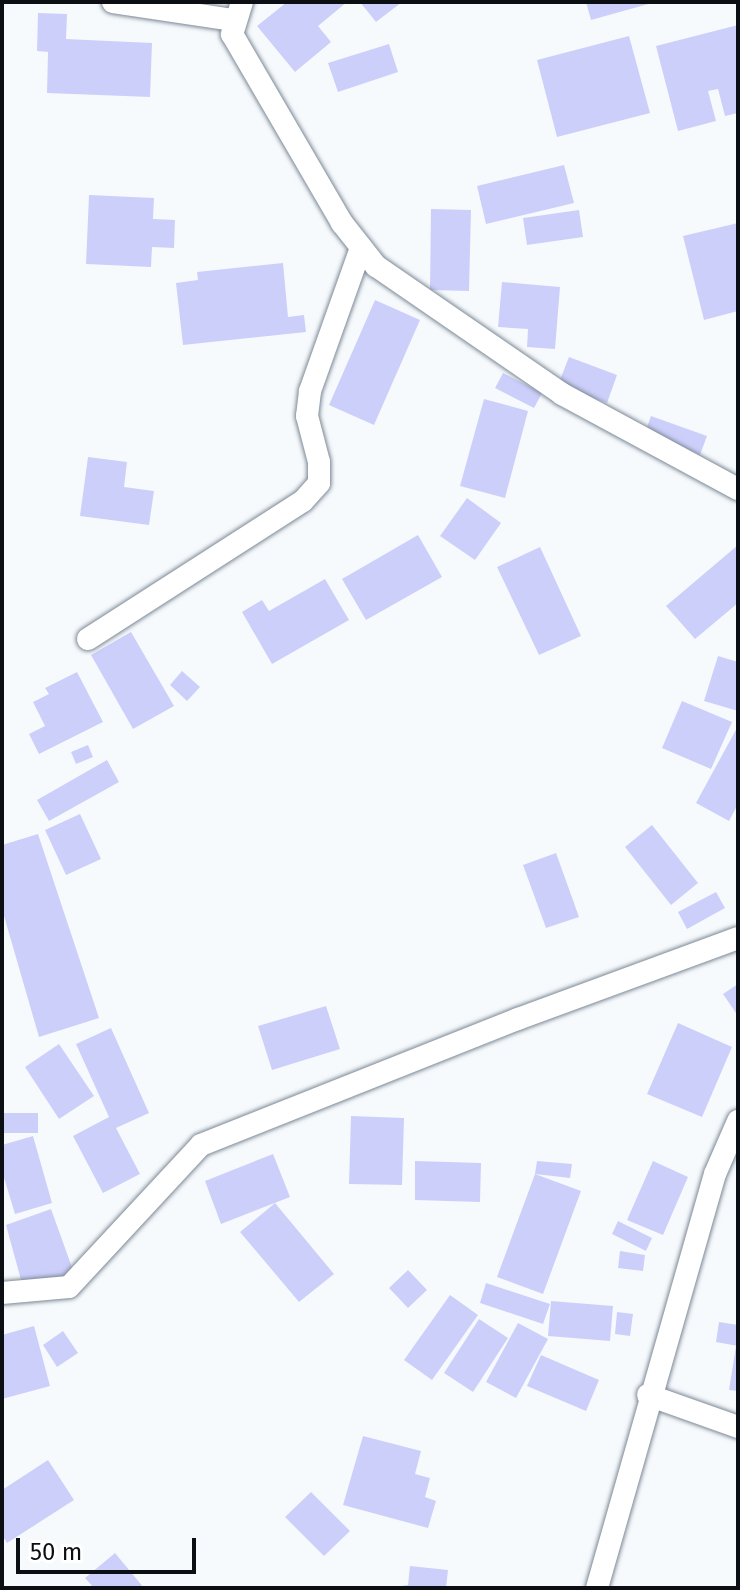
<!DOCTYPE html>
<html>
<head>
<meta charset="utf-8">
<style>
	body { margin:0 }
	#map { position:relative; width:740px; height:1590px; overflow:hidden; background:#f7fafd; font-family:"Fira Sans",sans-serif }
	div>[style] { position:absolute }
	.building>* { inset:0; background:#cdcffb }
	.roads { filter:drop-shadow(0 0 2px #7c8996) drop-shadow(0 0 2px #7c8996) }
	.minor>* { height:22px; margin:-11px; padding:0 11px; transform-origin:11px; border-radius:11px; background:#fff }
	span { translate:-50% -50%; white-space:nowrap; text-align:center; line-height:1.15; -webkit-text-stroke:7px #fff; paint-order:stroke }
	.frame { position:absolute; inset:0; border:4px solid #0b0f14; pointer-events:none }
	.scale { position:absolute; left:16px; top:1538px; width:180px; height:36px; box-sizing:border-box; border:4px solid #0b0f14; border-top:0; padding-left:10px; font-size:24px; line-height:28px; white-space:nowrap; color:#0b0f14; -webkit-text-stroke:6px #fff; paint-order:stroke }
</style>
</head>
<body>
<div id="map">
	<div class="building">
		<i style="clip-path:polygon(287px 2px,347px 2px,318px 26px,331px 42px,295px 72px,257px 26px)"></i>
		<i style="clip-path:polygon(360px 2px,402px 2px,376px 22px)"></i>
		<i style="clip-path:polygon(586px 2px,652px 2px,652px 3px,591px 20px)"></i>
		<i style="clip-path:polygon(38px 13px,67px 14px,66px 39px,152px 43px,150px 97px,47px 93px,48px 52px,37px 51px)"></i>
		<i style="clip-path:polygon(738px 25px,738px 113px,725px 116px,718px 89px,708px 91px,716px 121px,678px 131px,656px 46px)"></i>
		<i style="clip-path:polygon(629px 36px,650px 113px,557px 137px,537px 60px)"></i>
		<i style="clip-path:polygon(389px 44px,398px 72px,338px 92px,328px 63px)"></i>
		<i style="clip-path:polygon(564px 165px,574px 203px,486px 224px,477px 186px)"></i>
		<i style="clip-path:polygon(89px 195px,154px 198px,153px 219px,175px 220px,174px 248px,152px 247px,151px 267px,86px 264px)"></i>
		<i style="clip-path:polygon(431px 209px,471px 210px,469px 291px,430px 290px)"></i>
		<i style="clip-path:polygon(579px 210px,583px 237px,527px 245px,523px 218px)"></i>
		<i style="clip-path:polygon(738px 223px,738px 311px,704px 320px,683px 236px)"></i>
		<i style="clip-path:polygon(283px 263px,288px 317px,304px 315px,306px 332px,183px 345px,176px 283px,198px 280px,197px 272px)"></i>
		<i style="clip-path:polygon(502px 282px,560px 287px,555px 349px,527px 347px,528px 329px,498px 327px)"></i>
		<i style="clip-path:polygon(375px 300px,420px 320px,374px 425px,329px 405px)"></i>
		<i style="clip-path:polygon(569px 357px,617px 375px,607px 403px,558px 385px)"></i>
		<i style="clip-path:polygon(503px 373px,542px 393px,534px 408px,495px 388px)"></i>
		<i style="clip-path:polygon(484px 399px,528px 411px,505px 498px,460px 486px)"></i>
		<i style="clip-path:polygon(651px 416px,707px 436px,700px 455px,644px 435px)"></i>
		<i style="clip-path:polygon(88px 457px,127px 462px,124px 487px,154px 491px,149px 525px,80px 516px)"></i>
		<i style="clip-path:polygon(467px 498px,501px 523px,475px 560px,440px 536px)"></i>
		<i style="clip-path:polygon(418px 535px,442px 577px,366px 620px,342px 579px)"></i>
		<i style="clip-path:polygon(738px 545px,738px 603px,695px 639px,666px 606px)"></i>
		<i style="clip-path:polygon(540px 547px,581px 636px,539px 655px,497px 567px)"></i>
		<i style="clip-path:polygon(325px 579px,349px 620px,272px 664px,242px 612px,262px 600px,269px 611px)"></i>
		<i style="clip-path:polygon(131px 632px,174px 706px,133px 729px,91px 655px)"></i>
		<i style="clip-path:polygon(718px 656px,738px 662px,738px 711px,704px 701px)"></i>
		<i style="clip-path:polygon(182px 671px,200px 687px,187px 701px,170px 685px)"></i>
		<i style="clip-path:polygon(77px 672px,103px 722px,39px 754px,29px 734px,45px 726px,33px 702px,49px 694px,45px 688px)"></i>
		<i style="clip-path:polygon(682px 701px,732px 722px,711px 769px,662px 748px)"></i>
		<i style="clip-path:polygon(738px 726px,738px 804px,729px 821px,696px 803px)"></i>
		<i style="clip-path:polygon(88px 745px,93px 757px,76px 764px,71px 752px)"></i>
		<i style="clip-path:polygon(107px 760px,119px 782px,49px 821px,37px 800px)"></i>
		<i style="clip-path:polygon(80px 814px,101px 859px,66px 875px,45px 830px)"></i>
		<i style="clip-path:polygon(652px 825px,698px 883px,671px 905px,625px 847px)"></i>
		<i style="clip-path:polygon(38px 834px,99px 1018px,39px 1037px,2px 909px,2px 845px)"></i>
		<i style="clip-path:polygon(556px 853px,579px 917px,546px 928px,523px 865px)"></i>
		<i style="clip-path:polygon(716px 892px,725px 908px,687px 929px,678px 912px)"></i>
		<i style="clip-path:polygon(738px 984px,738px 1016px,723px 994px)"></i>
		<i style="clip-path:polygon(326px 1006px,340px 1049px,272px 1070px,258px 1026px)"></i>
		<i style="clip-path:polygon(678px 1023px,732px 1047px,702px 1117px,647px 1094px)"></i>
		<i style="clip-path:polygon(111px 1028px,149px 1113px,116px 1128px,140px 1174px,103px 1193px,73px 1136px,109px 1117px,76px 1044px)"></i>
		<i style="clip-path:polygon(59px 1044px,94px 1096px,59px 1119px,25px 1067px)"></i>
		<i style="clip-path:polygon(3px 1113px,38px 1113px,38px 1133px,2px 1133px)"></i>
		<i style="clip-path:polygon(351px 1116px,404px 1118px,402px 1185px,349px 1184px)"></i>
		<i style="clip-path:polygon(33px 1136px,52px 1203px,15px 1214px,2px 1171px,2px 1145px)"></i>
		<i style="clip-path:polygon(273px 1154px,290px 1197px,221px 1224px,205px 1181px)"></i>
		<i style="clip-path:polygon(415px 1161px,481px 1163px,480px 1202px,415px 1200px)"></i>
		<i style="clip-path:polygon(537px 1161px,572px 1164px,570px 1178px,535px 1174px)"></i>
		<i style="clip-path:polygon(653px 1161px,688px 1177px,663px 1235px,627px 1220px)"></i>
		<i style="clip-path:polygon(535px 1174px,581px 1191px,543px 1294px,497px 1277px)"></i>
		<i style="clip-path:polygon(275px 1203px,334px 1274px,299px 1302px,240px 1232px)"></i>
		<i style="clip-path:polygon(51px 1209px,74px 1273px,24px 1291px,6px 1225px)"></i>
		<i style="clip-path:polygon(618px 1221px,652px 1238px,646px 1251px,612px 1234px)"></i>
		<i style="clip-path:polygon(620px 1251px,645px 1255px,643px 1271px,618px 1268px)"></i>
		<i style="clip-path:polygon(408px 1270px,427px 1290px,408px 1308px,389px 1288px)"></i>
		<i style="clip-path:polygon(486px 1283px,550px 1304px,543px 1324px,480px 1303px)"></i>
		<i style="clip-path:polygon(450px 1295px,478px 1315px,432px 1380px,404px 1360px)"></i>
		<i style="clip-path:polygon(551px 1301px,613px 1306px,610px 1341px,548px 1336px)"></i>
		<i style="clip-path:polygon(617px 1312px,633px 1314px,630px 1336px,615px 1334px)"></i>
		<i style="clip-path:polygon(479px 1319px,508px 1338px,473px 1392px,444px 1373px)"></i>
		<i style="clip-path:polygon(719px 1322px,738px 1325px,738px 1346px,716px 1342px)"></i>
		<i style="clip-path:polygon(518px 1323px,548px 1339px,516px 1398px,486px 1382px)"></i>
		<i style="clip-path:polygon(34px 1326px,50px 1386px,2px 1399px,2px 1335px)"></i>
		<i style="clip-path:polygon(63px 1331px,78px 1353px,57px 1367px,43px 1345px)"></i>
		<i style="clip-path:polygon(736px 1346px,738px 1346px,738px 1391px,729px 1390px)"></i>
		<i style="clip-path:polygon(541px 1355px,599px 1380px,586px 1411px,527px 1386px)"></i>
		<i style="clip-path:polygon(363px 1436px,421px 1451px,415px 1474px,430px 1478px,425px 1497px,436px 1501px,428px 1528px,343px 1505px)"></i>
		<i style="clip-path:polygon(48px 1460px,74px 1500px,7px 1543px,2px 1535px,2px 1490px)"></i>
		<i style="clip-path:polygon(311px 1492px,350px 1531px,324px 1556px,285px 1517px)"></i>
		<i style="clip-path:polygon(115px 1553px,144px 1588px,94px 1588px,85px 1578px)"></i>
		<i style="clip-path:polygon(410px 1566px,448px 1570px,446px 1588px,386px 1588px,408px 1585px)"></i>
	</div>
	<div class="roads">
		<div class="minor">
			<i style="left:113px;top:2px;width:122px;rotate:8.5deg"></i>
			<i style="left:242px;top:2px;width:34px;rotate:107deg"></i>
			<i style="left:232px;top:34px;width:219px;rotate:59.8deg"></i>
			<i style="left:342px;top:223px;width:55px;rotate:51.7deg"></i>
			<i style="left:376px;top:266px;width:226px;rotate:34.5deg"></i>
			<i style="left:562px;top:394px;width:200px;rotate:28.4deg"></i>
			<i style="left:88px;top:639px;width:255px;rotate:-32.7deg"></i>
			<i style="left:303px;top:501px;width:24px;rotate:-48deg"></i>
			<i style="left:319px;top:483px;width:21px;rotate:-90deg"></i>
			<i style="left:319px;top:462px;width:48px;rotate:-104.6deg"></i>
			<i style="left:307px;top:416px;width:25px;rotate:-83deg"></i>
			<i style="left:310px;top:391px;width:152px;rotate:-70.4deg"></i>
			<i style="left:2px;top:1293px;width:67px;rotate:-5.1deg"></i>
			<i style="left:69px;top:1287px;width:194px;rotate:-47.1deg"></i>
			<i style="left:201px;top:1145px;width:341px;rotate:-21.7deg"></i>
			<i style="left:518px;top:1019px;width:234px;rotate:-20.2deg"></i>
			<i style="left:648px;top:1395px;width:96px;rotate:19.6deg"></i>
			<i style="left:597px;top:1588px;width:430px;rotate:-74.1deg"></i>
			<i style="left:715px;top:1174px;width:58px;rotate:-66.5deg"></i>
		</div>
	</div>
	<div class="frame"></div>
	<div class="scale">50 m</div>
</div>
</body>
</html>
